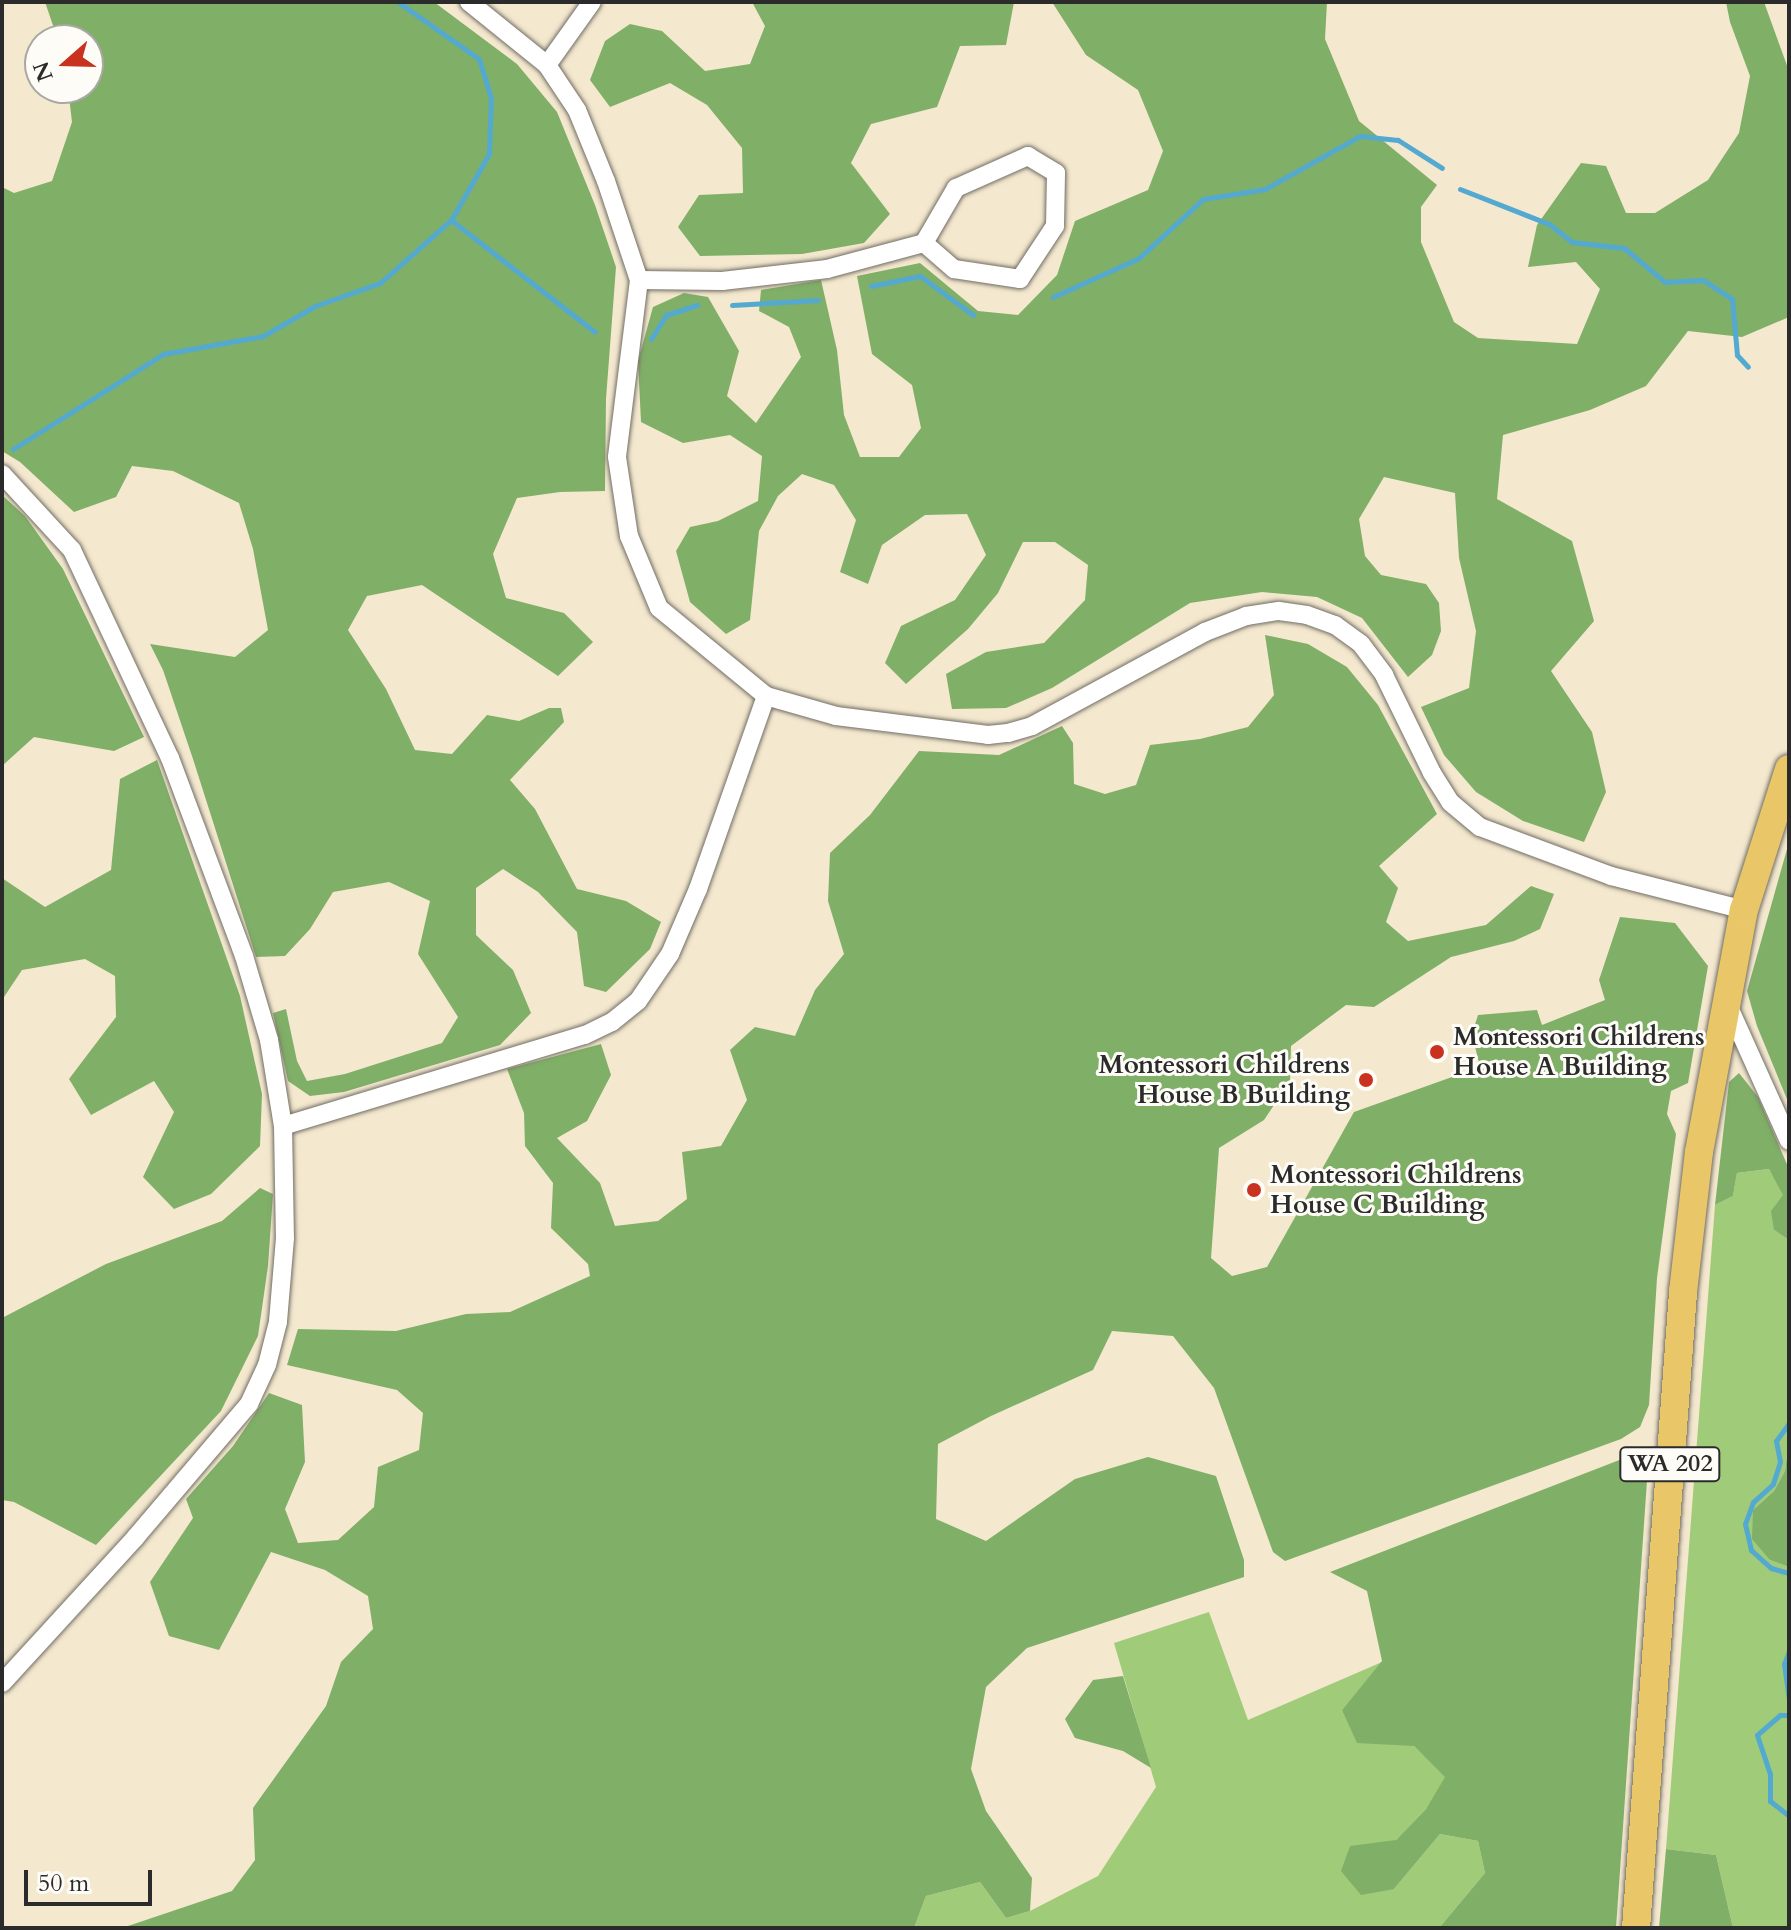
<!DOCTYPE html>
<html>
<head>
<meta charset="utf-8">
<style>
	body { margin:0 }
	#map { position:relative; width:1791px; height:1930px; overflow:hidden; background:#f4e8cf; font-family:Cardo,serif }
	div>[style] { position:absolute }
	.green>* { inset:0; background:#a0cb78 }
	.forest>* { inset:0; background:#80af68 }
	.stream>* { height:5px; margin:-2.5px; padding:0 2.5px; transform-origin:2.5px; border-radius:2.5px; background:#53a9d0 }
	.roads { filter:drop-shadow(0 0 2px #716d64) drop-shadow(0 0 2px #716d64) }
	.minor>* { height:18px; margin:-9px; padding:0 9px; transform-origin:9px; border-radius:9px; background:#fff }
	.primary>* { height:28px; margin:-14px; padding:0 14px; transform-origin:14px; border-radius:14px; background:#e9c769 }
	.dots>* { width:22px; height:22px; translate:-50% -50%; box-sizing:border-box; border:4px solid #fdfcf7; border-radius:50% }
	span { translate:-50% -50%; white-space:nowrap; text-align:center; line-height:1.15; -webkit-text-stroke:6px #fdfcf7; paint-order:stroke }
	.shield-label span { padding:2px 6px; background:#fdfcf7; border:2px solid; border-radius:6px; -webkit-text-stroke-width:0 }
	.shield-label { font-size:24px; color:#2b2b2b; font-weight:700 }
	.poi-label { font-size:26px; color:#2b2b2b; font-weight:700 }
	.left { translate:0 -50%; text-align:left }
	.right { translate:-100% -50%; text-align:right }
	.frame { position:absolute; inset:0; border:4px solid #2b2b2b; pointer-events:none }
	.north { position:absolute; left:24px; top:24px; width:80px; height:80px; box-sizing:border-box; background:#fdfcf7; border:2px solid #a9a8a5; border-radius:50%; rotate:250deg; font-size:22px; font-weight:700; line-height:32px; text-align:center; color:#2b2b2b }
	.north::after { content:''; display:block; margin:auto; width:28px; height:36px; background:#c8321e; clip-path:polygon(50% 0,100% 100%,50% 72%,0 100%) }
	.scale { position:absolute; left:24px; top:1870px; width:128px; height:36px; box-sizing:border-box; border:4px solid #2b2b2b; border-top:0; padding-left:10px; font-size:24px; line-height:28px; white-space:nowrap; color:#2b2b2b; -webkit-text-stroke:6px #fdfcf7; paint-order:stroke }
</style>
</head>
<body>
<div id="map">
	<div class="green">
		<i style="clip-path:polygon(1769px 1169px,1784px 1195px,1774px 1230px,1789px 1240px,1789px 1439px,1785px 1471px,1774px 1491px,1753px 1510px,1770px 1560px,1789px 1567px,1789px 1928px,1733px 1928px,1716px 1855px,1666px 1849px,1715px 1205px,1733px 1196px,1737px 1173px)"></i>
		<i style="clip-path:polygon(1209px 1612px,1248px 1720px,1382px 1662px,1342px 1710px,1414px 1746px,1446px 1777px,1426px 1809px,1396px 1840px,1394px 1889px,1440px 1834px,1478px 1841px,1485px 1873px,1439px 1928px,914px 1928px,926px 1896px,980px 1882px,1006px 1918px,1030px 1911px,1098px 1876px,1156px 1787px,1114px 1643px)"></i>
	</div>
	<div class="forest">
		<i style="clip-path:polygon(45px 2px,434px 2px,517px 64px,557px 112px,595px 205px,616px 267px,606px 399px,605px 491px,560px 492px,517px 498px,493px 554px,506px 598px,564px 613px,593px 642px,558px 676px,422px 585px,367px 596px,348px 630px,386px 689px,415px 750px,452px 754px,487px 715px,519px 721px,549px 708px,561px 708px,564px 722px,510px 780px,535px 809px,577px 889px,626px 901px,661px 922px,650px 949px,606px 992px,584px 986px,577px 932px,538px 892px,503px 869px,476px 888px,476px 935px,513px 970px,531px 1013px,500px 1045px,344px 1092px,310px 1096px,288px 1081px,273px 1013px,286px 1009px,297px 1061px,307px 1081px,345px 1074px,442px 1043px,458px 1017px,418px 954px,430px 901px,389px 882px,333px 892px,310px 929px,285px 956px,256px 957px,193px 759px,163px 670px,150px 644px,235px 657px,268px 630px,253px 549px,239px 503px,173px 471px,132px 466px,116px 497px,74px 512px,20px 462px,2px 451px,2px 187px,14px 193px,52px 181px,72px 122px,68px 88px,88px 88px,88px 40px,58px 40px)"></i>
		<i style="clip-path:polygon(752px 2px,1014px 2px,1006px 45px,960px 46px,937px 107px,871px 124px,851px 163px,890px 214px,864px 243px,802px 254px,700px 256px,678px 227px,699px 195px,743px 193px,742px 148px,707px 105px,670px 83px,610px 107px,590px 80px,605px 41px,630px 24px,662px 31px,705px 71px,750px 64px,765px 26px)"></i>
		<i style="clip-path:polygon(1052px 2px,1327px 2px,1325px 39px,1359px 121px,1437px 185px,1421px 207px,1421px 242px,1454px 322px,1478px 338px,1577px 344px,1600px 289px,1576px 262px,1528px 267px,1537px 225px,1581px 163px,1606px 166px,1626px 213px,1655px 213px,1708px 180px,1739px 133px,1750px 76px,1730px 22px,1726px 2px,1764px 2px,1789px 71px,1789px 317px,1742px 337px,1688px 331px,1646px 386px,1590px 410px,1503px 435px,1497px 499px,1572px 541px,1594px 621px,1551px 671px,1592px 732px,1606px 792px,1584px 842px,1523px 821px,1476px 792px,1444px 755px,1421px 707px,1469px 688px,1476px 631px,1459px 558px,1455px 493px,1384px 477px,1359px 519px,1365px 556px,1381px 575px,1426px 584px,1439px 603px,1441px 631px,1432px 655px,1408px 677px,1362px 618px,1317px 597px,1262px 592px,1190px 603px,1052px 688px,1006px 708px,952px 709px,946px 674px,986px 652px,1044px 643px,1085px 600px,1088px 565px,1055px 542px,1023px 542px,998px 593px,968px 629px,906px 684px,885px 663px,901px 626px,955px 600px,986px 555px,967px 514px,925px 515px,882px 545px,868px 584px,840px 572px,856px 520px,834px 485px,802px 474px,778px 496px,759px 531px,750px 620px,726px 634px,690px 602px,676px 551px,690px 527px,718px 521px,758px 501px,762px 456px,730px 435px,683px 443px,641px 422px,638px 361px,653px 307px,684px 293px,708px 297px,739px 351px,727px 396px,756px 423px,801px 357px,789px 327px,759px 311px,761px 290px,821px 280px,837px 350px,844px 415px,860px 457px,899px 457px,921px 428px,912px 385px,872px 354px,857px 276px,920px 263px,978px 311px,1018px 315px,1057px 275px,1075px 221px,1148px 190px,1163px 151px,1138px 90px,1086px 55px)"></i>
		<i style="clip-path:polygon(2px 495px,25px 516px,63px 569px,144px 737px,114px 751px,34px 737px,2px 766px)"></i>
		<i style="clip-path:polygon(1265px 635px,1308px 644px,1347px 667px,1378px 705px,1437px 814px,1379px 866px,1398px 888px,1386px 922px,1408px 941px,1486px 925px,1531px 886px,1554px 894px,1540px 929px,1514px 941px,1451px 957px,1374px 1007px,1346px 1005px,1291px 1046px,1290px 1081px,1264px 1120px,1219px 1148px,1211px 1258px,1232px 1276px,1267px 1267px,1354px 1112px,1480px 1067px,1472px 1034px,1478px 1015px,1537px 1010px,1542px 1025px,1605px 1000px,1599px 980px,1620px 917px,1675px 923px,1708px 966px,1688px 1083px,1671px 1091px,1667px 1114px,1676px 1134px,1657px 1278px,1649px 1405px,1640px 1427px,1621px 1439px,1285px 1561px,1273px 1552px,1214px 1388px,1173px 1336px,1112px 1331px,1093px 1370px,991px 1416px,938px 1444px,936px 1519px,986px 1541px,1075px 1479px,1148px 1457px,1216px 1476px,1244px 1560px,1244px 1577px,1027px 1648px,986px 1687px,971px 1769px,986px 1811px,1032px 1878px,1030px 1911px,1006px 1918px,980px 1882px,926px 1896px,914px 1928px,122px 1928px,232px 1891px,255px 1860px,253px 1808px,326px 1706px,341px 1662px,373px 1629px,368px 1596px,325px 1570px,271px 1552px,219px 1650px,169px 1636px,150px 1582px,193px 1518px,186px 1499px,233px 1446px,269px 1393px,302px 1405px,305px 1462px,285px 1509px,298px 1543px,338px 1540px,374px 1507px,378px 1467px,419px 1450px,423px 1413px,397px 1390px,287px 1365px,298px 1329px,396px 1331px,466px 1314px,510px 1312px,590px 1276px,588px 1264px,551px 1228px,553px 1183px,525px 1146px,524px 1113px,507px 1069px,601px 1044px,611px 1075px,587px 1121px,557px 1138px,600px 1183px,615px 1226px,658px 1221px,687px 1199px,682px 1152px,721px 1146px,747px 1100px,730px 1050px,755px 1027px,795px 1036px,815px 990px,844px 954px,828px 901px,830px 853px,870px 815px,919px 751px,999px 755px,1062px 726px,1073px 743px,1074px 784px,1105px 794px,1136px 785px,1150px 745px,1200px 739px,1248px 727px,1274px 695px)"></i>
		<i style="clip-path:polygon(157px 760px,240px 996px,262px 1094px,260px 1146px,211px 1194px,174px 1209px,143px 1177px,174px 1112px,154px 1081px,91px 1115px,69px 1079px,116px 1017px,115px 976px,85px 959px,22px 970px,2px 1000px,2px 878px,45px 907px,111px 870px,120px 779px)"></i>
		<i style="clip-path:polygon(1789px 842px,1789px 1104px,1757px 1026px,1747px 991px)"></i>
		<i style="clip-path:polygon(1739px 1073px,1758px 1097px,1789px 1169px,1789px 1240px,1774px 1230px,1771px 1211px,1783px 1195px,1769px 1169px,1737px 1173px,1733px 1196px,1715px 1205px,1729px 1082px)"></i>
		<i style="clip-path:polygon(260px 1188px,273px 1194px,268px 1266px,258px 1336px,221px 1411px,96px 1545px,14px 1502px,2px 1500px,2px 1318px,106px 1264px,222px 1221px)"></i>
		<i style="clip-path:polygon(1789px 1439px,1789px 1567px,1770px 1560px,1752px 1539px,1753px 1510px,1774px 1491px,1785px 1471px)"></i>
		<i style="clip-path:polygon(1622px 1459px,1639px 1460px,1647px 1481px,1616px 1928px,1439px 1928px,1485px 1873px,1478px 1841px,1440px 1834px,1394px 1889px,1361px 1895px,1341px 1871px,1350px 1846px,1396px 1840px,1426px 1809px,1445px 1777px,1414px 1746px,1357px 1743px,1342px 1710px,1382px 1661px,1367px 1591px,1330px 1572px)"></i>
		<i style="clip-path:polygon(1123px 1676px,1151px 1768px,1123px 1751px,1075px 1738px,1065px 1719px,1093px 1680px)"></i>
		<i style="clip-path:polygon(1666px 1849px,1716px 1855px,1733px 1928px,1659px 1928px)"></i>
	</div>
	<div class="stream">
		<i style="left:1460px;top:189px;width:96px;rotate:21.5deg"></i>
		<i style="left:1549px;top:224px;width:29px;rotate:38deg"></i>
		<i style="left:1572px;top:242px;width:52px;rotate:6.6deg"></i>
		<i style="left:1624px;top:248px;width:53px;rotate:39.7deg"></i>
		<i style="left:1665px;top:282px;width:38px;rotate:-3deg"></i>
		<i style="left:1703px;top:280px;width:35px;rotate:33deg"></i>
		<i style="left:1732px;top:299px;width:56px;rotate:84.9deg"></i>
		<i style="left:1737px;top:355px;width:16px;rotate:47deg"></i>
		<i style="left:451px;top:220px;width:182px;rotate:37.9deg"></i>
		<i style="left:871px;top:286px;width:50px;rotate:-11.5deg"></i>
		<i style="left:920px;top:276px;width:66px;rotate:36.3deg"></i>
		<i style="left:1053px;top:297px;width:94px;rotate:-24.4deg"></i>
		<i style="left:1139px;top:258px;width:87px;rotate:-42.7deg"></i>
		<i style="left:1203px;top:199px;width:63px;rotate:-9.2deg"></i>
		<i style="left:1265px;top:189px;width:109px;rotate:-29.2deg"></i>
		<i style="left:1360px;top:136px;width:38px;rotate:6deg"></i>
		<i style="left:1398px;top:140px;width:52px;rotate:32.5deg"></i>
		<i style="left:732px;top:305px;width:86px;rotate:-3.3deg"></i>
		<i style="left:651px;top:339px;width:28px;rotate:-58deg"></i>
		<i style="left:666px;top:315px;width:33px;rotate:-18deg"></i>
		<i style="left:13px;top:449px;width:178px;rotate:-32.3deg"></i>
		<i style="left:163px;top:354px;width:102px;rotate:-10.2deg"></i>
		<i style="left:263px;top:336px;width:60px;rotate:-30deg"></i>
		<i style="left:315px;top:306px;width:69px;rotate:-19.5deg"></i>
		<i style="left:380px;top:283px;width:95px;rotate:-41.6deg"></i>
		<i style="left:451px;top:220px;width:76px;rotate:-60.1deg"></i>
		<i style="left:489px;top:154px;width:56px;rotate:-88deg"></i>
		<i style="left:491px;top:98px;width:41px;rotate:-107.1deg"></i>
		<i style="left:479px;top:59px;width:99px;rotate:-144.9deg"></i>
		<i style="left:1789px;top:1423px;width:22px;rotate:126deg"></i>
		<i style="left:1776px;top:1441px;width:21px;rotate:79deg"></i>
		<i style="left:1780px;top:1462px;width:23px;rotate:108deg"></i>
		<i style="left:1773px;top:1484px;width:27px;rotate:138deg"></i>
		<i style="left:1753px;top:1502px;width:23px;rotate:110deg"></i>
		<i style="left:1745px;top:1524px;width:27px;rotate:77deg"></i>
		<i style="left:1751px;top:1550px;width:27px;rotate:42deg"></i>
		<i style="left:1771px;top:1568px;width:19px;rotate:16deg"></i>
		<i style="left:1789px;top:1607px;width:2px;rotate:90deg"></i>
		<i style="left:1789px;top:1651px;width:14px;rotate:111deg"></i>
		<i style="left:1784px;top:1664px;width:35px;rotate:82deg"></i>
		<i style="left:1789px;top:1715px;width:9px;rotate:180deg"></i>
		<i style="left:1780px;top:1715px;width:30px;rotate:139deg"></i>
		<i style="left:1757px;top:1735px;width:41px;rotate:71.6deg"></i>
		<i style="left:1770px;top:1774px;width:27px;rotate:90deg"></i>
		<i style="left:1770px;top:1801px;width:24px;rotate:38deg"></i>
	</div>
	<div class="roads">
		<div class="minor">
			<i style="left:469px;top:2px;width:100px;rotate:38.9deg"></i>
			<i style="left:547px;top:65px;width:54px;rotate:56.3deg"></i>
			<i style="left:577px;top:110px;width:77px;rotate:67.8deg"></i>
			<i style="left:606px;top:181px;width:104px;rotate:71.6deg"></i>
			<i style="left:639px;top:280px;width:178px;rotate:97.1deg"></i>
			<i style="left:617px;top:457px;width:80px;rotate:81.4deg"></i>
			<i style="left:629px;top:536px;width:78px;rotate:67.4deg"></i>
			<i style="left:659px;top:608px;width:139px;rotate:39.4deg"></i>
			<i style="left:766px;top:696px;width:73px;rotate:15.9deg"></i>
			<i style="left:836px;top:716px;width:153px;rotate:7.1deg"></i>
			<i style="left:988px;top:735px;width:20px;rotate:-6deg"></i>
			<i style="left:1008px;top:733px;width:25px;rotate:-16deg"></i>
			<i style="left:1032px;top:726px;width:197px;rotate:-28.5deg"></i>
			<i style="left:1205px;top:632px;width:44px;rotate:-21.3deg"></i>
			<i style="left:1246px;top:616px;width:33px;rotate:-9deg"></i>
			<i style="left:1279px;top:611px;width:28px;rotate:8deg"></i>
			<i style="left:1307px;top:615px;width:30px;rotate:20deg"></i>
			<i style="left:1335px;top:625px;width:32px;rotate:36deg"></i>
			<i style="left:1361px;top:644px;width:39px;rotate:53deg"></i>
			<i style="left:1384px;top:675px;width:109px;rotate:63.9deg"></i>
			<i style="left:1432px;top:773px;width:34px;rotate:58deg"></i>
			<i style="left:1450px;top:802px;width:39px;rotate:40deg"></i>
			<i style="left:1480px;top:827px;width:140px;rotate:20.5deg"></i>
			<i style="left:1611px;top:876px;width:137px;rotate:14.3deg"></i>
			<i style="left:547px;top:65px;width:77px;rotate:-54.5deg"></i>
			<i style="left:639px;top:280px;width:83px;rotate:0.7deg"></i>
			<i style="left:722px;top:281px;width:106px;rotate:-6.5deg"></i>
			<i style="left:827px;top:269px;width:100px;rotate:-15deg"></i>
			<i style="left:924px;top:243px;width:40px;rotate:41deg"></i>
			<i style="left:954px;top:269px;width:67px;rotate:8.6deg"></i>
			<i style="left:1020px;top:279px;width:64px;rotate:-56.6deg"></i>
			<i style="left:1055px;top:226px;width:53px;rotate:-88.9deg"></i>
			<i style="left:1056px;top:173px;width:33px;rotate:-149deg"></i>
			<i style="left:1028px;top:156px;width:79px;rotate:156deg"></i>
			<i style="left:956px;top:188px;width:64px;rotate:120.2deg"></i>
			<i style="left:2px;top:474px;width:103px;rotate:47.4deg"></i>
			<i style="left:72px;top:550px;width:230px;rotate:64.8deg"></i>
			<i style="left:170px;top:758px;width:211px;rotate:69.5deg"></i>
			<i style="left:244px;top:956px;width:88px;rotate:73.4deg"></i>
			<i style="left:269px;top:1040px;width:87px;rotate:80.8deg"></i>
			<i style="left:283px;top:1126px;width:112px;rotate:89deg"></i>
			<i style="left:285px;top:1238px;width:84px;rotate:94.8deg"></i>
			<i style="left:278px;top:1322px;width:44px;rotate:104.3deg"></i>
			<i style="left:267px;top:1365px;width:43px;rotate:114.8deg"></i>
			<i style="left:249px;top:1404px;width:175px;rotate:130.4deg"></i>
			<i style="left:136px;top:1537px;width:198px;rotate:132.5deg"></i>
			<i style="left:1727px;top:1003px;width:151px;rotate:65.8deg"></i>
			<i style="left:283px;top:1126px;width:315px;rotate:-16.8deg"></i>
			<i style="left:585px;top:1035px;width:30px;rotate:-26deg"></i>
			<i style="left:612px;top:1022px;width:33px;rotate:-39deg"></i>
			<i style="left:638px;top:1001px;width:57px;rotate:-55.8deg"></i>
			<i style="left:670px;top:954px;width:71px;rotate:-66.7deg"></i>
			<i style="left:698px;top:889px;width:205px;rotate:-70.6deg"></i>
		</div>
		<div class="primary">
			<i style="left:1636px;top:1928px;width:638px;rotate:-85.77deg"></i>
			<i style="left:1683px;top:1292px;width:141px;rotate:-83.5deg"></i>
			<i style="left:1699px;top:1152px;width:246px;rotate:-79.5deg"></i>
			<i style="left:1744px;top:910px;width:148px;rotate:-72.3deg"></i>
		</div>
	</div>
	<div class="dots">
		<i style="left:1437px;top:1052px;background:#c8321e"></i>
		<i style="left:1366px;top:1080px;background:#c8321e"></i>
		<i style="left:1254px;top:1190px;background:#c8321e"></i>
	</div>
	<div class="shield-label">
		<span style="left:1670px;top:1464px">WA 202</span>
	</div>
	<div class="poi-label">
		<span class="left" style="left:1453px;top:1052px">Montessori Childrens<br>House A Building</span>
		<span class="right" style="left:1350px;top:1080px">Montessori Childrens<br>House B Building</span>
		<span class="left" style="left:1270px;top:1190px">Montessori Childrens<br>House C Building</span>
	</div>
	<div class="frame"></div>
	<div class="north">N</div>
	<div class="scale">50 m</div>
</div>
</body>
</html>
